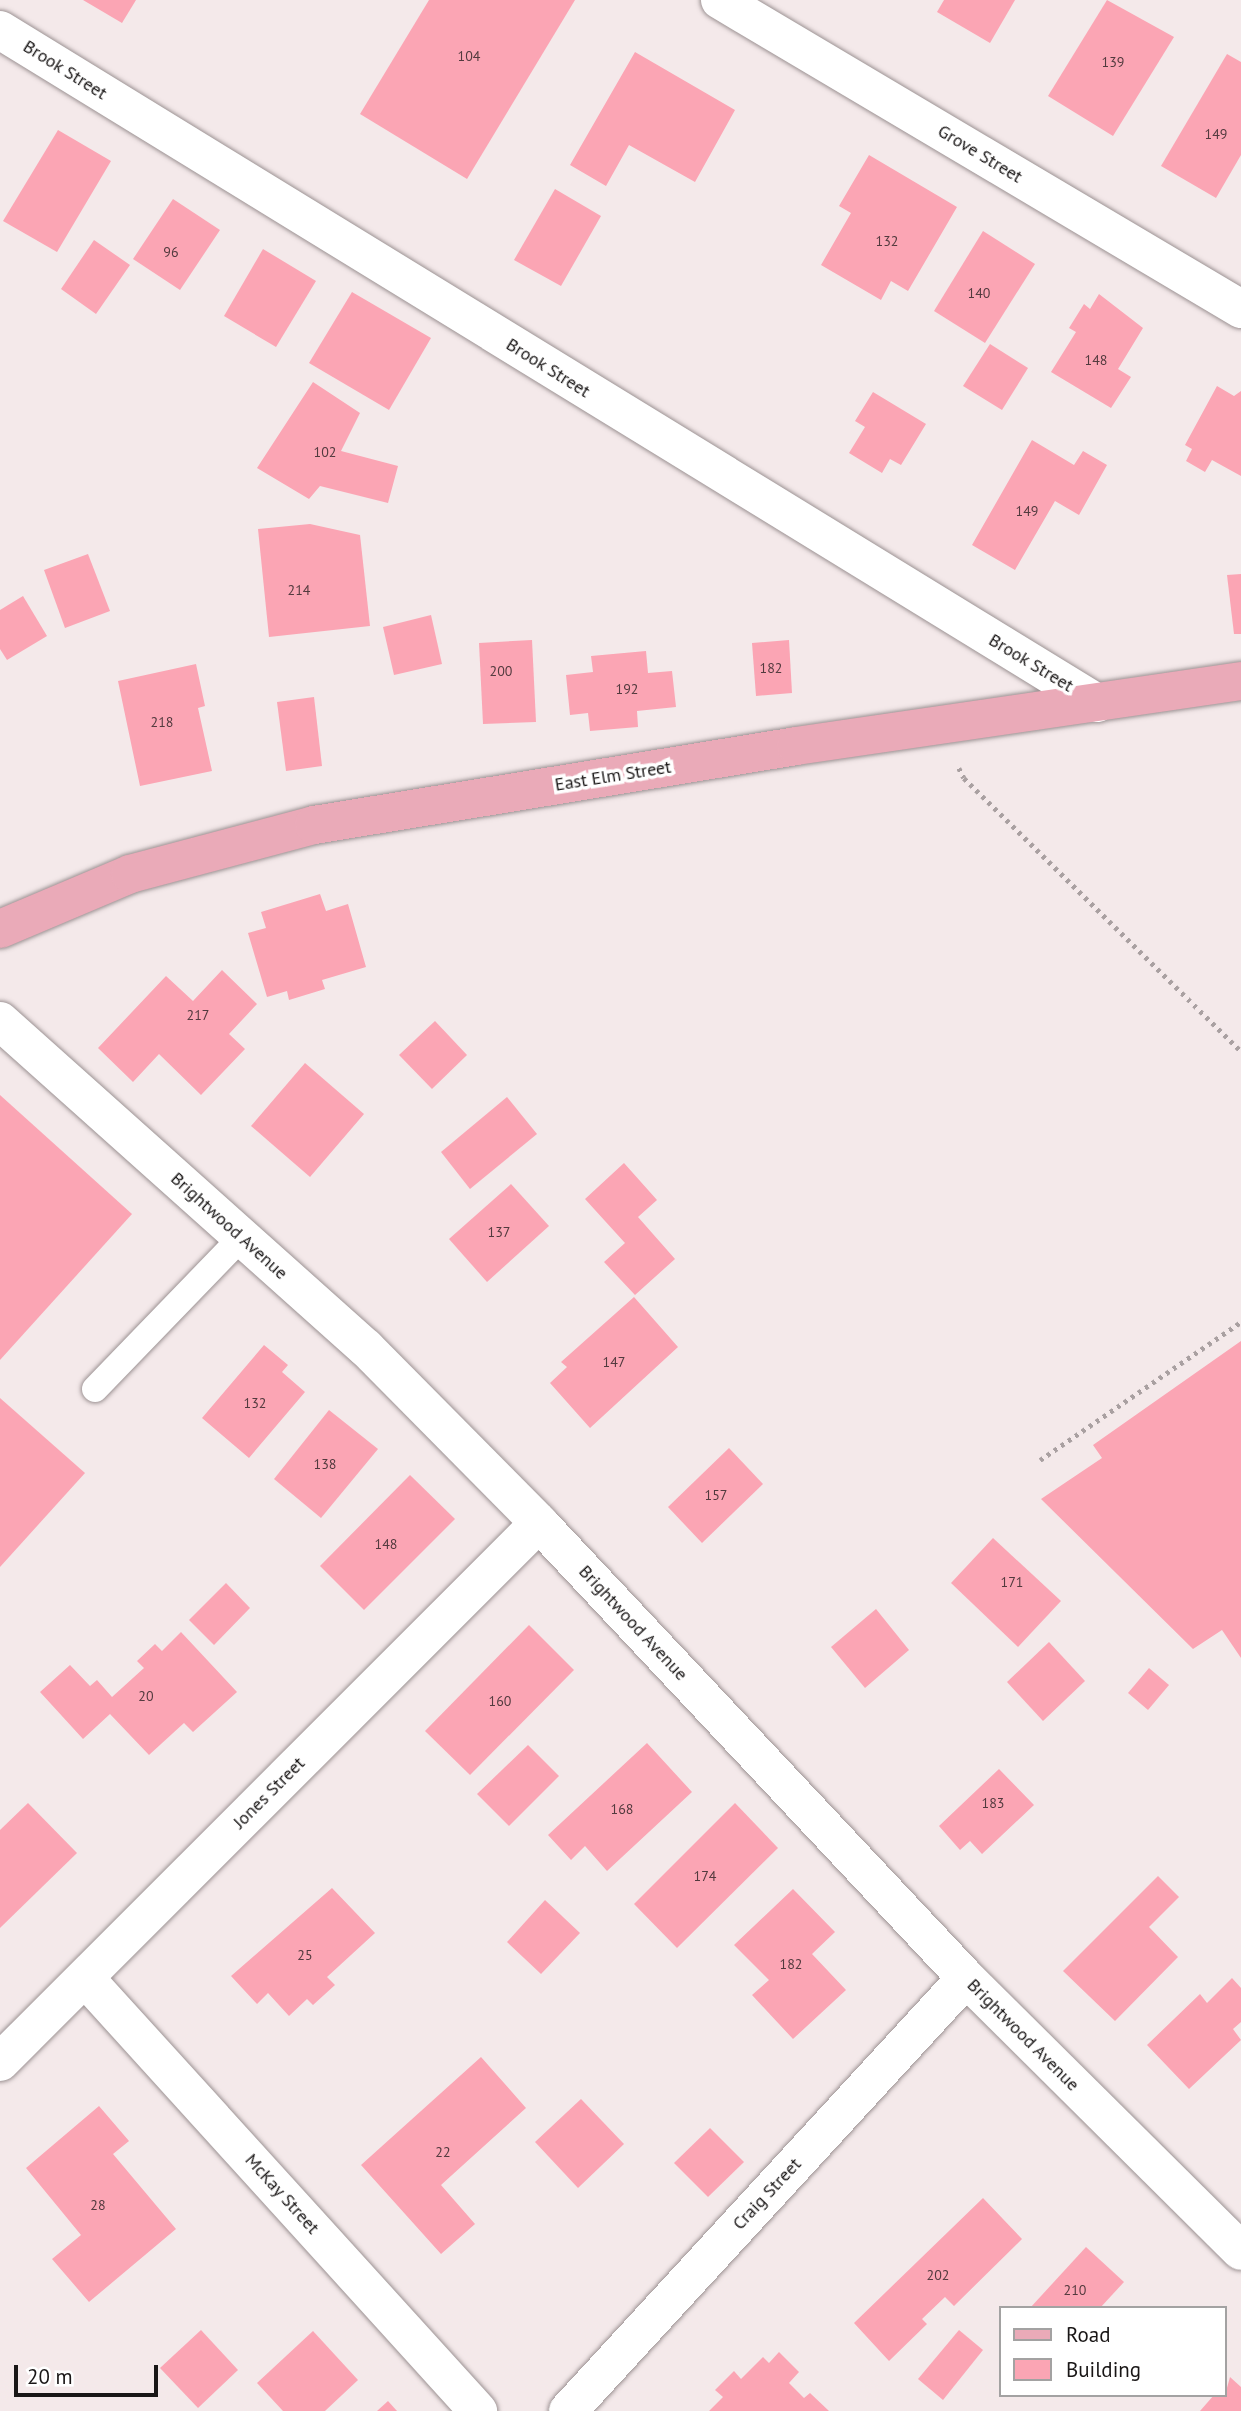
<!DOCTYPE html>
<html>
<head>
<meta charset="utf-8">
<style>
	body { margin:0 }
	#map { position:relative; width:1241px; height:2411px; overflow:hidden; background:#f4e9ea; font-family:"PT Sans",sans-serif }
	div>[style] { position:absolute }
	.building>* { inset:0; background:#fba5b4 }
	.path>* { height:4.5px; margin-top:-2.25px; transform-origin:0; background:repeating-linear-gradient(90deg,#a9a0a1 0 3.5px,transparent 0 8.5px) }
	.roads { filter:drop-shadow(0 0 2px #9c9293) drop-shadow(0 0 2px #9c9293) }
	.lane>* { height:26px; margin:-13px; padding:0 13px; transform-origin:13px; border-radius:13px; background:#fff }
	.street>* { height:38px; margin:-19px; padding:0 19px; transform-origin:19px; border-radius:19px; background:#fff }
	.primary>* { height:38px; margin:-19px; padding:0 19px; transform-origin:19px; border-radius:19px; background:#eaaab8 }
	span { translate:-50% -50%; white-space:nowrap; text-align:center; line-height:1.15; -webkit-text-stroke:7px #fff; paint-order:stroke }
	.number-label { font-size:14px; color:#523a3e }
	.number-label span { -webkit-text-stroke-width:0 }
	.street-label { font-size:18px; color:#191616 }
	.legend { position:absolute; left:999px; top:2306px; width:228px; height:91px; box-sizing:border-box; background:#fff; border:2px solid #a3a2a2; margin:0; padding:9px 12px; list-style:none; font-size:21px; color:#191616 }
	.legend li { display:flex; align-items:center; gap:14px; height:35px }
	.legend b { width:35px; border:2px solid #a3a2a2 }
	.scale { position:absolute; left:14px; top:2365px; width:144px; height:32px; box-sizing:border-box; border:4px solid #191616; border-top:0; padding-left:9px; font-size:21px; line-height:24px; white-space:nowrap; color:#191616; -webkit-text-stroke:5px #fff; paint-order:stroke }
</style>
</head>
<body>
<div id="map">
	<div class="building">
		<i style="clip-path:polygon(83px 0,136px 0,122px 23px)"></i>
		<i style="clip-path:polygon(429px 0,575px 0,467px 179px,360px 114px)"></i>
		<i style="clip-path:polygon(944px 0,1015px 0,990px 43px,937px 12px)"></i>
		<i style="clip-path:polygon(1107px 0,1174px 37px,1113px 136px,1048px 96px)"></i>
		<i style="clip-path:polygon(635px 52px,735px 110px,695px 182px,629px 145px,606px 186px,570px 165px)"></i>
		<i style="clip-path:polygon(1227px 54px,1241px 62px,1241px 155px,1216px 198px,1161px 166px)"></i>
		<i style="clip-path:polygon(58px 130px,111px 161px,57px 252px,3px 221px)"></i>
		<i style="clip-path:polygon(869px 155px,957px 207px,908px 291px,891px 281px,881px 300px,821px 265px,851px 213px,839px 206px)"></i>
		<i style="clip-path:polygon(555px 189px,601px 216px,561px 286px,514px 260px)"></i>
		<i style="clip-path:polygon(173px 199px,220px 230px,180px 290px,133px 259px)"></i>
		<i style="clip-path:polygon(983px 231px,1035px 264px,985px 343px,934px 311px)"></i>
		<i style="clip-path:polygon(94px 240px,130px 265px,96px 314px,61px 289px)"></i>
		<i style="clip-path:polygon(263px 249px,316px 281px,276px 347px,224px 316px)"></i>
		<i style="clip-path:polygon(352px 292px,431px 338px,389px 410px,309px 363px)"></i>
		<i style="clip-path:polygon(1099px 294px,1143px 328px,1118px 369px,1131px 377px,1111px 408px,1051px 372px,1076px 332px,1069px 328px,1084px 304px,1090px 309px)"></i>
		<i style="clip-path:polygon(990px 344px,1028px 368px,1002px 410px,963px 386px)"></i>
		<i style="clip-path:polygon(313px 382px,360px 413px,341px 451px,398px 466px,388px 503px,320px 486px,309px 499px,257px 468px)"></i>
		<i style="clip-path:polygon(1217px 386px,1234px 396px,1241px 391px,1241px 476px,1212px 460px,1205px 472px,1186px 461px,1192px 449px,1185px 445px)"></i>
		<i style="clip-path:polygon(873px 392px,926px 424px,901px 465px,890px 459px,882px 473px,849px 453px,865px 427px,855px 421px)"></i>
		<i style="clip-path:polygon(1032px 440px,1074px 465px,1083px 451px,1107px 465px,1079px 515px,1055px 501px,1015px 570px,972px 545px)"></i>
		<i style="clip-path:polygon(310px 524px,360px 535px,370px 626px,269px 637px,258px 529px)"></i>
		<i style="clip-path:polygon(88px 554px,110px 611px,65px 628px,44px 570px)"></i>
		<i style="clip-path:polygon(1241px 574px,1241px 634px,1234px 634px,1227px 575px)"></i>
		<i style="clip-path:polygon(23px 596px,47px 636px,7px 660px,0 649px,0 610px)"></i>
		<i style="clip-path:polygon(431px 615px,442px 664px,394px 675px,383px 627px)"></i>
		<i style="clip-path:polygon(532px 640px,536px 722px,483px 724px,479px 643px)"></i>
		<i style="clip-path:polygon(789px 640px,792px 693px,756px 696px,752px 643px)"></i>
		<i style="clip-path:polygon(646px 651px,648px 673px,672px 671px,676px 707px,637px 711px,638px 727px,590px 731px,588px 713px,570px 715px,566px 675px,593px 672px,591px 656px)"></i>
		<i style="clip-path:polygon(196px 664px,205px 706px,198px 708px,212px 771px,140px 786px,118px 681px)"></i>
		<i style="clip-path:polygon(314px 697px,322px 766px,286px 771px,277px 702px)"></i>
		<i style="clip-path:polygon(320px 894px,326px 911px,348px 904px,366px 967px,322px 980px,325px 989px,289px 1000px,287px 991px,267px 997px,248px 933px,266px 928px,261px 912px)"></i>
		<i style="clip-path:polygon(222px 970px,257px 1004px,229px 1034px,245px 1049px,201px 1095px,159px 1054px,133px 1082px,98px 1048px,166px 976px,193px 1001px)"></i>
		<i style="clip-path:polygon(435px 1021px,467px 1055px,432px 1089px,399px 1055px)"></i>
		<i style="clip-path:polygon(305px 1063px,364px 1114px,310px 1177px,251px 1126px)"></i>
		<i style="clip-path:polygon(0 1095px,132px 1214px,0 1360px)"></i>
		<i style="clip-path:polygon(507px 1097px,537px 1134px,470px 1189px,441px 1152px)"></i>
		<i style="clip-path:polygon(624px 1163px,657px 1200px,638px 1217px,675px 1259px,635px 1295px,604px 1262px,625px 1243px,585px 1199px)"></i>
		<i style="clip-path:polygon(511px 1184px,549px 1226px,487px 1282px,449px 1239px)"></i>
		<i style="clip-path:polygon(634px 1297px,678px 1347px,590px 1428px,550px 1383px,567px 1367px,561px 1362px)"></i>
		<i style="clip-path:polygon(1241px 1341px,1241px 1658px,1222px 1630px,1193px 1649px,1041px 1499px,1102px 1458px,1093px 1445px)"></i>
		<i style="clip-path:polygon(264px 1345px,288px 1365px,282px 1372px,305px 1392px,249px 1458px,202px 1418px)"></i>
		<i style="clip-path:polygon(0 1398px,85px 1473px,0 1567px)"></i>
		<i style="clip-path:polygon(329px 1410px,378px 1449px,321px 1518px,274px 1479px)"></i>
		<i style="clip-path:polygon(729px 1448px,763px 1484px,702px 1543px,668px 1507px)"></i>
		<i style="clip-path:polygon(410px 1475px,455px 1519px,364px 1610px,320px 1566px)"></i>
		<i style="clip-path:polygon(993px 1538px,1061px 1601px,1018px 1647px,951px 1583px)"></i>
		<i style="clip-path:polygon(226px 1583px,250px 1608px,214px 1645px,189px 1620px)"></i>
		<i style="clip-path:polygon(876px 1609px,909px 1650px,865px 1688px,831px 1647px)"></i>
		<i style="clip-path:polygon(529px 1625px,574px 1670px,470px 1775px,425px 1731px)"></i>
		<i style="clip-path:polygon(181px 1632px,237px 1692px,193px 1732px,184px 1723px,149px 1755px,110px 1714px,83px 1739px,40px 1692px,70px 1665px,90px 1686px,97px 1680px,112px 1697px,144px 1668px,137px 1661px,155px 1644px,162px 1651px)"></i>
		<i style="clip-path:polygon(1049px 1642px,1085px 1681px,1043px 1721px,1007px 1682px)"></i>
		<i style="clip-path:polygon(1149px 1668px,1169px 1685px,1148px 1710px,1128px 1693px)"></i>
		<i style="clip-path:polygon(647px 1743px,692px 1792px,607px 1871px,585px 1846px,571px 1860px,548px 1835px)"></i>
		<i style="clip-path:polygon(528px 1745px,559px 1776px,509px 1826px,477px 1794px)"></i>
		<i style="clip-path:polygon(999px 1769px,1034px 1805px,982px 1854px,970px 1841px,960px 1850px,939px 1826px)"></i>
		<i style="clip-path:polygon(28px 1803px,77px 1853px,0 1928px,0 1830px)"></i>
		<i style="clip-path:polygon(735px 1803px,778px 1848px,677px 1948px,634px 1904px)"></i>
		<i style="clip-path:polygon(1158px 1876px,1179px 1897px,1149px 1927px,1178px 1957px,1115px 2021px,1063px 1971px)"></i>
		<i style="clip-path:polygon(332px 1888px,375px 1933px,327px 1977px,335px 1985px,313px 2005px,307px 1999px,289px 2016px,268px 1993px,257px 2004px,231px 1976px)"></i>
		<i style="clip-path:polygon(793px 1889px,835px 1932px,812px 1954px,846px 1990px,793px 2039px,752px 1995px,769px 1980px,734px 1945px)"></i>
		<i style="clip-path:polygon(545px 1900px,580px 1933px,541px 1974px,507px 1942px)"></i>
		<i style="clip-path:polygon(1232px 1978px,1241px 1988px,1241px 2022px,1233px 2029px,1241px 2040px,1189px 2089px,1147px 2045px,1200px 1994px,1207px 2003px)"></i>
		<i style="clip-path:polygon(481px 2057px,526px 2108px,441px 2185px,475px 2224px,441px 2254px,361px 2165px)"></i>
		<i style="clip-path:polygon(581px 2099px,624px 2144px,578px 2188px,535px 2142px)"></i>
		<i style="clip-path:polygon(99px 2106px,129px 2141px,113px 2154px,176px 2229px,89px 2302px,52px 2259px,81px 2235px,26px 2168px)"></i>
		<i style="clip-path:polygon(710px 2128px,744px 2162px,708px 2197px,674px 2163px)"></i>
		<i style="clip-path:polygon(983px 2198px,1022px 2239px,954px 2306px,945px 2297px,922px 2319px,927px 2324px,889px 2361px,854px 2323px)"></i>
		<i style="clip-path:polygon(1086px 2247px,1124px 2282px,1100px 2308px,1030px 2308px)"></i>
		<i style="clip-path:polygon(201px 2330px,238px 2370px,198px 2408px,160px 2368px)"></i>
		<i style="clip-path:polygon(959px 2330px,983px 2350px,943px 2400px,918px 2379px)"></i>
		<i style="clip-path:polygon(313px 2331px,358px 2380px,325px 2411px,283px 2411px,257px 2383px)"></i>
		<i style="clip-path:polygon(779px 2352px,799px 2372px,789px 2383px,804px 2398px,810px 2393px,829px 2411px,709px 2411px,723px 2397px,715px 2390px,734px 2371px,741px 2379px,763px 2357px,769px 2363px)"></i>
		<i style="clip-path:polygon(1230px 2377px,1241px 2387px,1241px 2411px,1200px 2411px,1214px 2395px,1225px 2395px)"></i>
		<i style="clip-path:polygon(388px 2401px,397px 2411px,377px 2411px)"></i>
	</div>
	<div class="path">
		<i style="left:959px;top:768px;width:11px;rotate:63deg"></i>
		<i style="left:964px;top:778px;width:389px;rotate:44.6deg"></i>
		<i style="left:1040px;top:1460px;width:244px;rotate:-34.5deg"></i>
	</div>
	<div class="roads">
		<div class="lane">
			<i style="left:95px;top:1389px;width:211px;rotate:-46deg"></i>
		</div>
		<div class="street">
			<i style="left:720px;top:0;width:606px;rotate:30.67deg"></i>
			<i style="left:0;top:30px;width:1287px;rotate:31.53deg"></i>
			<i style="left:0;top:1021px;width:491px;rotate:41.8deg"></i>
			<i style="left:366px;top:1348px;width:246px;rotate:45.3deg"></i>
			<i style="left:539px;top:1523px;width:624px;rotate:46.82deg"></i>
			<i style="left:966px;top:1978px;width:387px;rotate:44.8deg"></i>
			<i style="left:85px;top:1978px;width:585px;rotate:47.77deg"></i>
			<i style="left:0;top:2062px;width:762px;rotate:-45deg"></i>
			<i style="left:568px;top:2411px;width:588px;rotate:-47.41deg"></i>
		</div>
		<div class="primary">
			<i style="left:0;top:929px;width:141px;rotate:-22.9deg"></i>
			<i style="left:130px;top:874px;width:190px;rotate:-14.9deg"></i>
			<i style="left:314px;top:825px;width:488px;rotate:-9.3deg"></i>
			<i style="left:796px;top:746px;width:450px;rotate:-8.3deg"></i>
		</div>
	</div>
	<div class="number-label">
		<span style="left:469px;top:56px">104</span>
		<span style="left:1113px;top:62px">139</span>
		<span style="left:1216px;top:134px">149</span>
		<span style="left:887px;top:241px">132</span>
		<span style="left:171px;top:252px">96</span>
		<span style="left:979px;top:293px">140</span>
		<span style="left:1096px;top:360px">148</span>
		<span style="left:325px;top:452px">102</span>
		<span style="left:1027px;top:511px">149</span>
		<span style="left:299px;top:590px">214</span>
		<span style="left:771px;top:668px">182</span>
		<span style="left:501px;top:671px">200</span>
		<span style="left:627px;top:689px">192</span>
		<span style="left:162px;top:722px">218</span>
		<span style="left:198px;top:1015px">217</span>
		<span style="left:499px;top:1232px">137</span>
		<span style="left:614px;top:1362px">147</span>
		<span style="left:255px;top:1403px">132</span>
		<span style="left:325px;top:1464px">138</span>
		<span style="left:716px;top:1495px">157</span>
		<span style="left:386px;top:1544px">148</span>
		<span style="left:1012px;top:1582px">171</span>
		<span style="left:146px;top:1696px">20</span>
		<span style="left:500px;top:1701px">160</span>
		<span style="left:993px;top:1803px">183</span>
		<span style="left:622px;top:1809px">168</span>
		<span style="left:705px;top:1876px">174</span>
		<span style="left:305px;top:1955px">25</span>
		<span style="left:791px;top:1964px">182</span>
		<span style="left:443px;top:2152px">22</span>
		<span style="left:98px;top:2205px">28</span>
		<span style="left:938px;top:2275px">202</span>
		<span style="left:1075px;top:2290px">210</span>
	</div>
	<div class="street-label">
		<span style="left:65px;top:70px;rotate:32deg">Brook Street</span>
		<span style="left:980px;top:154px;rotate:31deg">Grove Street</span>
		<span style="left:548px;top:368px;rotate:32deg">Brook Street</span>
		<span style="left:1031px;top:663px;rotate:31deg">Brook Street</span>
		<span style="left:613px;top:776px;rotate:-9deg">East Elm Street</span>
		<span style="left:229px;top:1226px;rotate:42deg">Brightwood Avenue</span>
		<span style="left:633px;top:1623px;rotate:47deg">Brightwood Avenue</span>
		<span style="left:269px;top:1793px;rotate:-45deg">Jones Street</span>
		<span style="left:1023px;top:2035px;rotate:45deg">Brightwood Avenue</span>
		<span style="left:282px;top:2194px;rotate:48deg">McKay Street</span>
		<span style="left:767px;top:2194px;rotate:-47deg">Craig Street</span>
	</div>
	<ul class="legend">
	<li><b style="height:9px;background:#eaaab8"></b>Road</li>
	<li><b style="height:19px;background:#fba5b4"></b>Building</li>
	</ul>
	<div class="scale">20 m</div>
</div>
</body>
</html>
